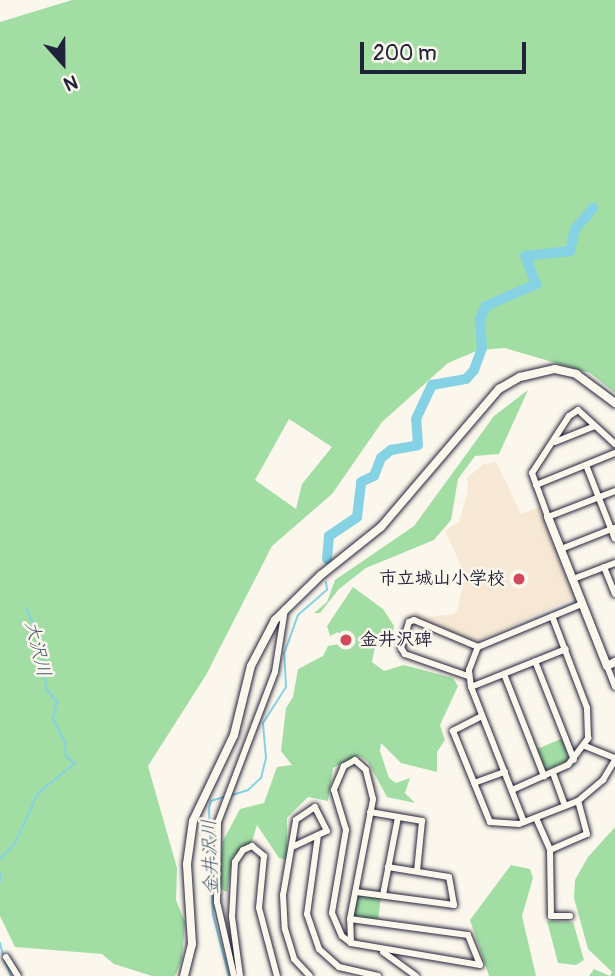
<!DOCTYPE html>
<html>
<head>
<meta charset="utf-8">
<style>
	body { margin:0 }
	#map { position:relative; width:615px; height:976px; overflow:hidden; background:#fbf7ec; font-family:Pangolin,"Klee One",sans-serif }
	div>[style] { position:absolute }
	.built>* { inset:0; background:#f6e8d4 }
	.green>* { inset:0; background:#a2dea4 }
	.stream>* { height:2px; margin:-1px; padding:0 1px; transform-origin:1px; border-radius:1px; background:#85d2e4 }
	.river>* { height:10px; margin:-5px; padding:0 5px; transform-origin:5px; border-radius:5px; background:#85d2e4 }
	.roads { filter:drop-shadow(0 0 2px #22223b) drop-shadow(0 0 2px #22223b) }
	.street>* { height:6px; margin:-3px; padding:0 3px; transform-origin:3px; border-radius:3px; background:#fbf7ec }
	.secondary>* { height:8px; margin:-4px; padding:0 4px; transform-origin:4px; border-radius:4px; background:#fbf7ec }
	.dots>* { width:19px; height:19px; translate:-50% -50%; box-sizing:border-box; border:4px solid #fbf7ec; border-radius:50% }
	span { translate:-50% -50%; white-space:nowrap; text-align:center; line-height:1.15; -webkit-text-stroke:5px #fbf7ec; paint-order:stroke }
	.poi-label { font-size:18px; color:#22223b; font-weight:700 }
	.right { translate:-100% -50%; text-align:right }
	.left { translate:0 -50%; text-align:left }
	.water-label { font-size:19px; color:#40576e; font-style:italic }
	.north { position:absolute; left:28px; top:28px; width:70px; height:70px; -webkit-text-stroke:5px #fbf7ec; paint-order:stroke; rotate:159deg; font-size:19px; font-weight:700; line-height:28px; text-align:center; color:#22223b }
	.north::after { content:''; display:block; margin:auto; width:24px; height:32px; background:#22223b; clip-path:polygon(50% 0,100% 100%,50% 72%,0 100%) }
	.scale { position:absolute; left:360px; top:42px; width:166px; height:32px; box-sizing:border-box; border:4px solid #22223b; border-top:0; padding-left:9px; font-size:21px; line-height:24px; white-space:nowrap; color:#22223b; -webkit-text-stroke:5px #fbf7ec; paint-order:stroke }
</style>
</head>
<body>
<div id="map">
	<div class="built">
		<i style="clip-path:polygon(496px 462px,521px 514px,539px 507px,574px 598px,475px 642px,413px 616px,415px 611px,428px 617px,454px 614px,458px 608px,465px 574px,445px 531px,459px 522px,468px 491px,467px 478px,484px 464px)"></i>
	</div>
	<div class="green">
		<i style="clip-path:polygon(evenodd,72px 0,615px 0,615px 393px,590px 373px,505px 348px,479px 350px,448px 363px,382px 422px,332px 494px,272px 546px,206px 675px,148px 766px,177px 868px,176px 900px,185px 922px,182px 959px,175px 976px,152px 976px,114px 964px,102px 954px,15px 947px,0 916px,0 22px,72px 0,289px 419px,332px 447px,302px 484px,296px 509px,255px 480px,289px 419px)"></i>
		<i style="clip-path:polygon(528px 390px,499px 454px,475px 456px,458px 479px,451px 520px,434px 540px,366px 568px,339px 589px,320px 613px,314px 613px,327px 602px,335px 580px,414px 526px,494px 416px)"></i>
		<i style="clip-path:polygon(353px 587px,383px 609px,394px 626px,391px 642px,375px 646px,372px 662px,384px 671px,404px 665px,453px 678px,458px 686px,440px 725px,445px 740px,437px 752px,437px 772px,401px 763px,381px 743px,380px 751px,389px 778px,396px 783px,410px 778px,405px 793px,415px 803px,387px 797px,368px 762px,359px 756px,333px 768px,328px 801px,308px 797px,287px 818px,287px 860px,279px 858px,257px 825px,252px 842px,233px 856px,227px 892px,218px 887px,223px 841px,240px 809px,264px 803px,277px 767px,292px 765px,281px 751px,286px 708px,293px 697px,298px 669px,323px 656px,328px 646px,344px 643px,338px 632px,330px 636px,327px 626px)"></i>
		<i style="clip-path:polygon(563px 738px,569px 760px,545px 770px,537px 749px)"></i>
		<i style="clip-path:polygon(615px 827px,615px 976px,589px 976px,594px 969px,610px 976px,612px 972px,588px 949px,574px 898px,575px 880px,588px 857px)"></i>
		<i style="clip-path:polygon(511px 865px,530px 869px,533px 878px,522px 916px,536px 976px,489px 976px,470px 920px)"></i>
		<i style="clip-path:polygon(357px 895px,381px 897px,378px 921px,353px 915px)"></i>
		<i style="clip-path:polygon(547px 921px,573px 922px,584px 960px,576px 965px,558px 963px)"></i>
	</div>
	<div class="stream">
		<i style="left:232px;top:795px;width:17px;rotate:-17deg"></i>
		<i style="left:248px;top:790px;width:18px;rotate:-43deg"></i>
		<i style="left:261px;top:778px;width:21px;rotate:-76deg"></i>
		<i style="left:266px;top:758px;width:35px;rotate:-95deg"></i>
		<i style="left:263px;top:723px;width:43px;rotate:-57.4deg"></i>
		<i style="left:286px;top:687px;width:33px;rotate:-93deg"></i>
		<i style="left:284px;top:654px;width:41px;rotate:-70.3deg"></i>
		<i style="left:298px;top:615px;width:38px;rotate:-41deg"></i>
		<i style="left:327px;top:590px;width:8px;rotate:-97deg"></i>
		<i style="left:227px;top:796px;width:17px;rotate:163deg"></i>
		<i style="left:211px;top:801px;width:7px;rotate:106deg"></i>
		<i style="left:209px;top:808px;width:107px;rotate:87.9deg"></i>
		<i style="left:213px;top:915px;width:63px;rotate:75.3deg"></i>
		<i style="left:0;top:859px;width:22px;rotate:-47deg"></i>
		<i style="left:15px;top:843px;width:55px;rotate:-65.3deg"></i>
		<i style="left:38px;top:793px;width:48px;rotate:-39deg"></i>
		<i style="left:75px;top:763px;width:11px;rotate:-146deg"></i>
		<i style="left:66px;top:757px;width:14px;rotate:-94deg"></i>
		<i style="left:65px;top:743px;width:28px;rotate:-116deg"></i>
		<i style="left:53px;top:718px;width:16px;rotate:-76deg"></i>
		<i style="left:57px;top:702px;width:16px;rotate:-130deg"></i>
		<i style="left:47px;top:690px;width:55px;rotate:-99.5deg"></i>
		<i style="left:38px;top:636px;width:30px;rotate:-113deg"></i>
		<i style="left:0;top:873px;width:9px;rotate:90deg"></i>
		<i style="left:0;top:943px;width:12px;rotate:76deg"></i>
		<i style="left:5px;top:961px;width:16px;rotate:68deg"></i>
	</div>
	<div class="river">
		<i style="left:327px;top:559px;width:23px;rotate:-85deg"></i>
		<i style="left:329px;top:536px;width:34px;rotate:-34deg"></i>
		<i style="left:357px;top:517px;width:35px;rotate:-83deg"></i>
		<i style="left:361px;top:482px;width:14px;rotate:-25deg"></i>
		<i style="left:374px;top:476px;width:19px;rotate:-69deg"></i>
		<i style="left:381px;top:458px;width:13px;rotate:-39deg"></i>
		<i style="left:391px;top:450px;width:27px;rotate:-10deg"></i>
		<i style="left:418px;top:445px;width:26px;rotate:-94deg"></i>
		<i style="left:416px;top:419px;width:38px;rotate:-65deg"></i>
		<i style="left:432px;top:385px;width:35px;rotate:-10deg"></i>
		<i style="left:466px;top:379px;width:12px;rotate:-48deg"></i>
		<i style="left:474px;top:370px;width:23px;rotate:-70deg"></i>
		<i style="left:482px;top:348px;width:30px;rotate:-94deg"></i>
		<i style="left:480px;top:318px;width:13px;rotate:-63deg"></i>
		<i style="left:486px;top:306px;width:55px;rotate:-23.7deg"></i>
		<i style="left:536px;top:284px;width:30px;rotate:-111deg"></i>
		<i style="left:525px;top:256px;width:45px;rotate:-6.3deg"></i>
		<i style="left:570px;top:251px;width:23px;rotate:-77deg"></i>
		<i style="left:575px;top:229px;width:28px;rotate:-49deg"></i>
	</div>
	<div class="roads">
		<div class="street">
			<i style="left:555px;top:442px;width:43px;rotate:-21.8deg"></i>
			<i style="left:615px;top:444px;width:50px;rotate:-137.4deg"></i>
			<i style="left:578px;top:410px;width:11px;rotate:146deg"></i>
			<i style="left:569px;top:416px;width:68px;rotate:123deg"></i>
			<i style="left:532px;top:473px;width:47px;rotate:70deg"></i>
			<i style="left:548px;top:517px;width:72px;rotate:-21.2deg"></i>
			<i style="left:586px;top:465px;width:79px;rotate:68.6deg"></i>
			<i style="left:536px;top:485px;width:85px;rotate:-22.1deg"></i>
			<i style="left:561px;top:549px;width:57px;rotate:-21.6deg"></i>
			<i style="left:604px;top:567px;width:29px;rotate:68deg"></i>
			<i style="left:573px;top:579px;width:45px;rotate:-20.9deg"></i>
			<i style="left:535px;top:661px;width:106px;rotate:68.5deg"></i>
			<i style="left:607px;top:666px;width:22px;rotate:69deg"></i>
			<i style="left:504px;top:674px;width:110px;rotate:68.6deg"></i>
			<i style="left:468px;top:676px;width:67px;rotate:-160.8deg"></i>
			<i style="left:405px;top:654px;width:7px;rotate:-124deg"></i>
			<i style="left:401px;top:648px;width:27px;rotate:-73deg"></i>
			<i style="left:409px;top:622px;width:5px;rotate:-22deg"></i>
			<i style="left:414px;top:620px;width:69px;rotate:22.9deg"></i>
			<i style="left:471px;top:687px;width:102px;rotate:-21.8deg"></i>
			<i style="left:482px;top:716px;width:33px;rotate:153deg"></i>
			<i style="left:453px;top:731px;width:98px;rotate:67.9deg"></i>
			<i style="left:490px;top:822px;width:29px;rotate:4deg"></i>
			<i style="left:519px;top:824px;width:63px;rotate:-21.3deg"></i>
			<i style="left:578px;top:801px;width:33px;rotate:-40deg"></i>
			<i style="left:603px;top:780px;width:23px;rotate:-59deg"></i>
			<i style="left:585px;top:746px;width:32px;rotate:22deg"></i>
			<i style="left:553px;top:773px;width:35px;rotate:70deg"></i>
			<i style="left:474px;top:783px;width:33px;rotate:-20deg"></i>
			<i style="left:512px;top:790px;width:61px;rotate:-24.1deg"></i>
			<i style="left:568px;top:765px;width:34px;rotate:-53deg"></i>
			<i style="left:588px;top:738px;width:30px;rotate:-92deg"></i>
			<i style="left:587px;top:708px;width:98px;rotate:-110.8deg"></i>
			<i style="left:370px;top:812px;width:53px;rotate:9.8deg"></i>
			<i style="left:422px;top:821px;width:50px;rotate:95.7deg"></i>
			<i style="left:536px;top:818px;width:35px;rotate:66deg"></i>
			<i style="left:550px;top:850px;width:66px;rotate:89.1deg"></i>
			<i style="left:551px;top:916px;width:19px"></i>
			<i style="left:524px;top:822px;width:145px;rotate:-111.4deg"></i>
			<i style="left:471px;top:687px;width:17px;rotate:-97deg"></i>
			<i style="left:469px;top:670px;width:25px;rotate:-69deg"></i>
			<i style="left:478px;top:647px;width:113px;rotate:-22.5deg"></i>
			<i style="left:318px;top:835px;width:80px;rotate:97.9deg"></i>
			<i style="left:307px;top:914px;width:37px;rotate:71deg"></i>
			<i style="left:319px;top:949px;width:27px;rotate:42deg"></i>
			<i style="left:339px;top:967px;width:40px;rotate:13deg"></i>
			<i style="left:292px;top:847px;width:38px;rotate:-25deg"></i>
			<i style="left:327px;top:831px;width:27px;rotate:-117deg"></i>
			<i style="left:315px;top:807px;width:23px;rotate:146deg"></i>
			<i style="left:296px;top:820px;width:76px;rotate:99.8deg"></i>
			<i style="left:283px;top:895px;width:34px;rotate:87deg"></i>
			<i style="left:285px;top:929px;width:31px;rotate:73deg"></i>
			<i style="left:294px;top:959px;width:23px;rotate:47deg"></i>
			<i style="left:550px;top:850px;width:40px;rotate:-23.4deg"></i>
			<i style="left:587px;top:834px;width:34px;rotate:-105deg"></i>
			<i style="left:356px;top:892px;width:99px;rotate:7.6deg"></i>
			<i style="left:454px;top:905px;width:28px;rotate:-100deg"></i>
			<i style="left:449px;top:877px;width:62px;rotate:-170.7deg"></i>
			<i style="left:383px;top:895px;width:79px;rotate:-79.1deg"></i>
			<i style="left:350px;top:919px;width:119px;rotate:7.7deg"></i>
			<i style="left:468px;top:935px;width:32px;rotate:68deg"></i>
			<i style="left:480px;top:965px;width:131px;rotate:-170.3deg"></i>
			<i style="left:351px;top:943px;width:24px;rotate:-92deg"></i>
			<i style="left:350px;top:919px;width:122px;rotate:-79.1deg"></i>
			<i style="left:373px;top:799px;width:30px;rotate:-104deg"></i>
			<i style="left:366px;top:770px;width:15px;rotate:-138deg"></i>
			<i style="left:355px;top:760px;width:13px;rotate:151deg"></i>
			<i style="left:344px;top:766px;width:26px;rotate:113deg"></i>
			<i style="left:334px;top:790px;width:42px;rotate:73.3deg"></i>
			<i style="left:346px;top:830px;width:84px;rotate:99.6deg"></i>
			<i style="left:332px;top:913px;width:25px;rotate:67deg"></i>
			<i style="left:342px;top:936px;width:11px;rotate:38deg"></i>
			<i style="left:383px;top:952px;width:41px;rotate:36deg"></i>
			<i style="left:6px;top:957px;width:22px;rotate:58deg"></i>
			<i style="left:234px;top:976px;width:76px;rotate:-102.9deg"></i>
			<i style="left:217px;top:902px;width:80px;rotate:-89.3deg"></i>
			<i style="left:218px;top:822px;width:160px;rotate:-69.2deg"></i>
			<i style="left:275px;top:672px;width:64px;rotate:-81deg"></i>
			<i style="left:240px;top:976px;width:60px;rotate:-97.7deg"></i>
			<i style="left:232px;top:917px;width:55px;rotate:-86.9deg"></i>
			<i style="left:235px;top:862px;width:14px;rotate:-56deg"></i>
			<i style="left:243px;top:850px;width:10px;rotate:-24deg"></i>
			<i style="left:252px;top:846px;width:16px;rotate:40deg"></i>
			<i style="left:264px;top:856px;width:52px;rotate:95.5deg"></i>
			<i style="left:259px;top:908px;width:70px;rotate:75.2deg"></i>
		</div>
		<div class="secondary">
			<i style="left:548px;top:517px;width:160px;rotate:68.4deg"></i>
			<i style="left:607px;top:666px;width:9px;rotate:-27deg"></i>
			<i style="left:184px;top:976px;width:33px;rotate:-76deg"></i>
			<i style="left:192px;top:944px;width:80px;rotate:-93.6deg"></i>
			<i style="left:187px;top:864px;width:43px;rotate:-82.1deg"></i>
			<i style="left:193px;top:821px;width:95px;rotate:-64.5deg"></i>
			<i style="left:234px;top:735px;width:71px;rotate:-76.2deg"></i>
			<i style="left:251px;top:666px;width:52px;rotate:-62.4deg"></i>
			<i style="left:275px;top:620px;width:64px;rotate:-44.4deg"></i>
			<i style="left:321px;top:575px;width:77px;rotate:-38.7deg"></i>
			<i style="left:381px;top:527px;width:182px;rotate:-49.5deg"></i>
			<i style="left:499px;top:389px;width:24px;rotate:-30deg"></i>
			<i style="left:520px;top:377px;width:36px;rotate:-13deg"></i>
			<i style="left:555px;top:369px;width:22px;rotate:13deg"></i>
			<i style="left:576px;top:374px;width:49px;rotate:36.6deg"></i>
		</div>
	</div>
	<div class="dots">
		<i style="left:519px;top:579px;background:#d1495b"></i>
		<i style="left:346px;top:640px;background:#d1495b"></i>
	</div>
	<div class="poi-label">
		<span class="right" style="left:505px;top:579px">市立城山小学校</span>
		<span class="left" style="left:360px;top:640px">金井沢碑</span>
	</div>
	<div class="water-label">
		<span style="left:37px;top:649px;rotate:76deg">大沢川</span>
		<span style="left:211px;top:857px;rotate:-92deg">金井沢川</span>
	</div>
	<div class="north">N</div>
	<div class="scale">200 m</div>
</div>
</body>
</html>
